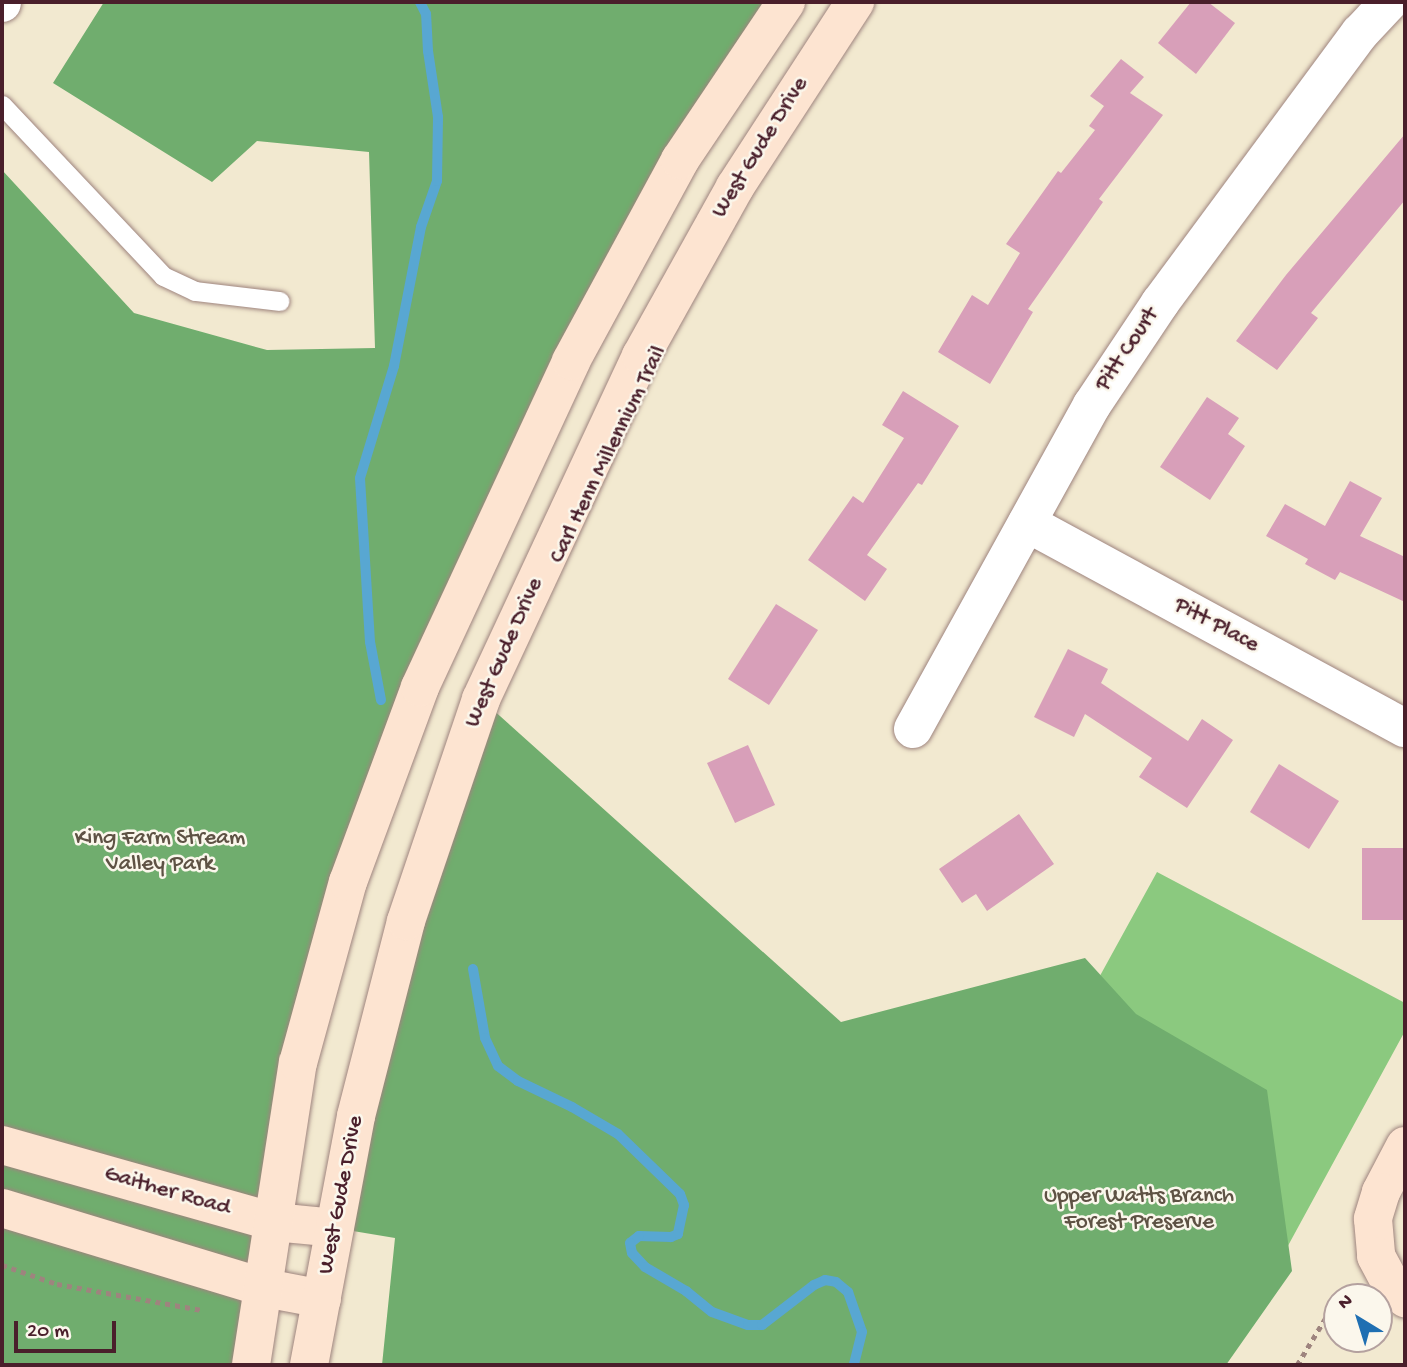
<!DOCTYPE html>
<html>
<head>
<meta charset="utf-8">
<style>
	body { margin:0 }
	#map { position:relative; width:1407px; height:1367px; overflow:hidden; background:#f2e9d0; font-family:"Gochi Hand",sans-serif }
	div>[style] { position:absolute }
	.green>* { inset:0; background:#8bc97f }
	.forest>* { inset:0; background:#70ad6e }
	.stream>* { height:10px; margin:-5px; padding:0 5px; transform-origin:5px; border-radius:5px; background:#58a7d2 }
	.building>* { inset:0; background:#d89fb9 }
	.path>* { height:4.5px; margin-top:-2.25px; transform-origin:0; background:repeating-linear-gradient(90deg,#9e847e 0 5px,transparent 0 10px) }
	.roads { filter:drop-shadow(0 0 2px #9e847e) drop-shadow(0 0 2px #9e847e) }
	.lane>* { height:19px; margin:-9.5px; padding:0 9.5px; transform-origin:9.5px; border-radius:9.5px; background:#fff }
	.street>* { height:38px; margin:-19px; padding:0 19px; transform-origin:19px; border-radius:19px; background:#fff }
	.secondary>* { height:38px; margin:-19px; padding:0 19px; transform-origin:19px; border-radius:19px; background:#fde4d1 }
	span { translate:-50% -50%; white-space:nowrap; text-align:center; line-height:1.15; -webkit-text-stroke:5px #fbf7ec; paint-order:stroke }
	.street-label { font-size:23px; color:#4a1f2b }
	.park-label { font-size:23px; color:#5e5244 }
	.frame { position:absolute; inset:0; border:4px solid #4a1f2b; pointer-events:none }
	.north { position:absolute; left:1323px; top:1283px; width:70px; height:70px; box-sizing:border-box; background:#fbf7ec; border:2px solid #b4a19f; border-radius:50%; rotate:322deg; font-size:19px; font-weight:700; line-height:28px; text-align:center; color:#4a1f2b }
	.north::after { content:''; display:block; margin:auto; width:24px; height:32px; background:#1f6fb2; clip-path:polygon(50% 0,100% 100%,50% 72%,0 100%) }
	.scale { position:absolute; left:14px; top:1321px; width:102px; height:32px; box-sizing:border-box; border:4px solid #4a1f2b; border-top:0; padding-left:9px; font-size:21px; line-height:24px; white-space:nowrap; color:#4a1f2b; -webkit-text-stroke:5px #fbf7ec; paint-order:stroke }
</style>
</head>
<body>
<div id="map">
	<div class="green">
		<i style="clip-path:polygon(1157px 872px,1405px 1003px,1405px 1031px,1223px 1365px,642px 976px,1018px 1125px)"></i>
	</div>
	<div class="forest">
		<i style="clip-path:polygon(104px 2px,786px 2px,680px 160px,348px 882px,251px 1365px,2px 1365px,2px 170px,134px 313px,267px 350px,375px 348px,369px 152px,257px 141px,212px 182px,53px 83px)"></i>
		<i style="clip-path:polygon(481px 699px,841px 1022px,1085px 958px,1136px 1014px,1267px 1090px,1292px 1271px,1226px 1365px,382px 1365px,395px 1238px,335px 1228px)"></i>
	</div>
	<div class="stream">
		<i style="left:381px;top:700px;width:59px;rotate:-100.7deg"></i>
		<i style="left:370px;top:642px;width:164px;rotate:-93.5deg"></i>
		<i style="left:360px;top:478px;width:117px;rotate:-73.1deg"></i>
		<i style="left:394px;top:366px;width:142px;rotate:-79deg"></i>
		<i style="left:421px;top:227px;width:49px;rotate:-70.8deg"></i>
		<i style="left:437px;top:181px;width:64px;rotate:-89.1deg"></i>
		<i style="left:438px;top:117px;width:67px;rotate:-98.6deg"></i>
		<i style="left:428px;top:51px;width:37px;rotate:-93deg"></i>
		<i style="left:426px;top:14px;width:13px;rotate:-117deg"></i>
		<i style="left:473px;top:969px;width:70px;rotate:80.1deg"></i>
		<i style="left:485px;top:1038px;width:31px;rotate:65deg"></i>
		<i style="left:498px;top:1066px;width:25px;rotate:37deg"></i>
		<i style="left:518px;top:1081px;width:60px;rotate:25.7deg"></i>
		<i style="left:572px;top:1107px;width:53px;rotate:30.4deg"></i>
		<i style="left:618px;top:1134px;width:86px;rotate:44.1deg"></i>
		<i style="left:680px;top:1194px;width:12px;rotate:70deg"></i>
		<i style="left:684px;top:1205px;width:30px;rotate:102deg"></i>
		<i style="left:678px;top:1234px;width:8px;rotate:157deg"></i>
		<i style="left:671px;top:1237px;width:32px;rotate:-178deg"></i>
		<i style="left:639px;top:1236px;width:11px;rotate:142deg"></i>
		<i style="left:630px;top:1243px;width:10px;rotate:79deg"></i>
		<i style="left:632px;top:1253px;width:19px;rotate:47deg"></i>
		<i style="left:645px;top:1267px;width:48px;rotate:30.3deg"></i>
		<i style="left:686px;top:1291px;width:33px;rotate:39deg"></i>
		<i style="left:712px;top:1312px;width:38px;rotate:20deg"></i>
		<i style="left:748px;top:1325px;width:14px"></i>
		<i style="left:762px;top:1325px;width:66px;rotate:-37.6deg"></i>
		<i style="left:814px;top:1285px;width:12px;rotate:-24deg"></i>
		<i style="left:825px;top:1280px;width:11px;rotate:10deg"></i>
		<i style="left:836px;top:1282px;width:16px;rotate:40deg"></i>
		<i style="left:848px;top:1292px;width:42px;rotate:70.7deg"></i>
		<i style="left:862px;top:1332px;width:34px;rotate:104deg"></i>
	</div>
	<div class="building">
		<i style="clip-path:polygon(1191px 2px,1208px 2px,1235px 23px,1196px 74px,1158px 43px)"></i>
		<i style="clip-path:polygon(1121px 59px,1144px 77px,1130px 93px,1163px 115px,1099px 199px,1103px 202px,1028px 309px,1033px 312px,990px 384px,938px 352px,972px 295px,988px 305px,1020px 253px,1006px 244px,1058px 171px,1061px 173px,1095px 130px,1089px 126px,1104px 106px,1090px 96px)"></i>
		<i style="clip-path:polygon(1405px 134px,1405px 200px,1311px 313px,1318px 318px,1277px 370px,1236px 341px,1286px 275px)"></i>
		<i style="clip-path:polygon(903px 391px,959px 426px,922px 485px,918px 483px,867px 555px,887px 569px,865px 601px,808px 560px,853px 496px,863px 503px,904px 438px,882px 425px)"></i>
		<i style="clip-path:polygon(1207px 397px,1239px 418px,1228px 434px,1245px 446px,1210px 500px,1160px 467px)"></i>
		<i style="clip-path:polygon(1350px 481px,1382px 498px,1360px 536px,1405px 557px,1405px 602px,1340px 572px,1335px 580px,1305px 564px,1308px 559px,1266px 536px,1285px 504px,1325px 526px)"></i>
		<i style="clip-path:polygon(776px 604px,818px 630px,769px 705px,728px 679px)"></i>
		<i style="clip-path:polygon(1068px 649px,1108px 669px,1101px 683px,1188px 741px,1202px 719px,1233px 740px,1187px 808px,1139px 777px,1152px 758px,1085px 714px,1074px 737px,1034px 717px)"></i>
		<i style="clip-path:polygon(748px 745px,775px 805px,735px 823px,707px 763px)"></i>
		<i style="clip-path:polygon(1279px 764px,1339px 801px,1309px 849px,1250px 812px)"></i>
		<i style="clip-path:polygon(1019px 814px,1054px 864px,987px 911px,976px 894px,962px 903px,939px 869px)"></i>
		<i style="clip-path:polygon(1362px 848px,1405px 848px,1405px 920px,1362px 920px)"></i>
	</div>
	<div class="path">
		<i style="left:2px;top:1265px;width:58px;rotate:19.1deg"></i>
		<i style="left:57px;top:1284px;width:147px;rotate:10.2deg"></i>
		<i style="left:1297px;top:1365px;width:77px;rotate:-58.8deg"></i>
	</div>
	<div class="roads">
		<div class="lane">
			<i style="left:2px;top:105px;width:235px;rotate:46.7deg"></i>
			<i style="left:163px;top:276px;width:35px;rotate:25deg"></i>
			<i style="left:195px;top:291px;width:85px;rotate:6.8deg"></i>
		</div>
		<div class="street">
			<i style="left:2px;top:3px;width:1px;rotate:-90deg"></i>
			<i style="left:1027px;top:523px;width:430px;rotate:28.5deg"></i>
			<i style="left:913px;top:729px;width:370px;rotate:-61.1deg"></i>
			<i style="left:1092px;top:405px;width:123px;rotate:-56.3deg"></i>
			<i style="left:1160px;top:303px;width:336px;rotate:-53.5deg"></i>
			<i style="left:1360px;top:33px;width:42px;rotate:-46.9deg"></i>
		</div>
		<div class="secondary">
			<i style="left:2px;top:1145px;width:283px;rotate:15.8deg"></i>
			<i style="left:274px;top:1222px;width:61px;rotate:5.6deg"></i>
			<i style="left:1405px;top:1146px;width:52px;rotate:117.6deg"></i>
			<i style="left:1381px;top:1192px;width:28px;rotate:107deg"></i>
			<i style="left:1373px;top:1219px;width:37px;rotate:85deg"></i>
			<i style="left:1376px;top:1256px;width:36px;rotate:62deg"></i>
			<i style="left:1393px;top:1288px;width:16px;rotate:40deg"></i>
			<i style="left:2px;top:1208px;width:275px;rotate:16.9deg"></i>
			<i style="left:265px;top:1288px;width:58px;rotate:10.9deg"></i>
			<i style="left:251px;top:1365px;width:306px;rotate:-81.2deg"></i>
			<i style="left:298px;top:1063px;width:188px;rotate:-74.6deg"></i>
			<i style="left:348px;top:882px;width:208px;rotate:-69.7deg"></i>
			<i style="left:420px;top:687px;width:359px;rotate:-65.1deg"></i>
			<i style="left:571px;top:361px;width:229px;rotate:-61.5deg"></i>
			<i style="left:680px;top:160px;width:190px;rotate:-56.1deg"></i>
			<i style="left:309px;top:1365px;width:253px;rotate:-79.3deg"></i>
			<i style="left:356px;top:1116px;width:201px;rotate:-75.6deg"></i>
			<i style="left:406px;top:921px;width:234px;rotate:-71.3deg"></i>
			<i style="left:481px;top:699px;width:378px;rotate:-65deg"></i>
			<i style="left:641px;top:356px;width:193px;rotate:-60.9deg"></i>
			<i style="left:735px;top:187px;width:221px;rotate:-57deg"></i>
		</div>
	</div>
	<div class="street-label">
		<span style="left:761px;top:148px;rotate:-58deg">West Gude Drive</span>
		<span style="left:1128px;top:350px;rotate:-56deg">Pitt Court</span>
		<span style="left:609px;top:455px;rotate:-64deg">Carl Henn Millennium Trail</span>
		<span style="left:1216px;top:626px;rotate:28deg">Pitt Place</span>
		<span style="left:505px;top:653px;rotate:-66deg">West Gude Drive</span>
		<span style="left:167px;top:1192px;rotate:16deg">Gaither Road</span>
		<span style="left:342px;top:1195px;rotate:-79deg">West Gude Drive</span>
	</div>
	<div class="park-label">
		<span style="left:160px;top:852px">King Farm Stream<br>Valley Park</span>
		<span style="left:1139px;top:1210px">Upper Watts Branch<br>Forest Preserve</span>
	</div>
	<div class="frame"></div>
	<div class="north">N</div>
	<div class="scale">20 m</div>
</div>
</body>
</html>
